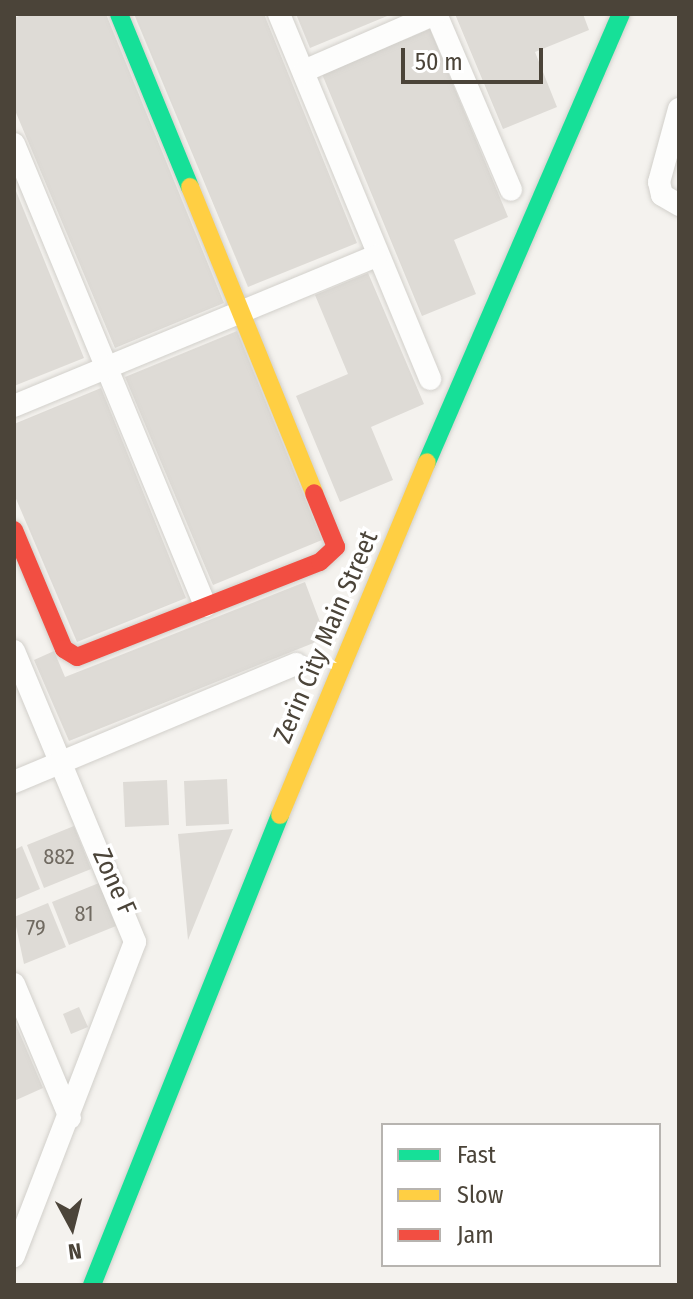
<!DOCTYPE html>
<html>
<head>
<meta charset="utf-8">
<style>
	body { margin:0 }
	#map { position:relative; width:693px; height:1299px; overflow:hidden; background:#f4f2ee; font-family:"Fira Sans Condensed",sans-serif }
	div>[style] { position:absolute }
	.building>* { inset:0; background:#dedbd6 }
	.roads { filter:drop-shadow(0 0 2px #d2d0cb) drop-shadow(0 0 2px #d2d0cb) }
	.street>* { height:22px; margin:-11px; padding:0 11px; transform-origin:11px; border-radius:11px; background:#fdfdfc }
	.fast>* { height:18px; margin:-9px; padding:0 9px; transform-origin:9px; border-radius:9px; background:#16e098 }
	.slow>* { height:18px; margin:-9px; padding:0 9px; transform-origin:9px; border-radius:9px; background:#ffcf43 }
	.jam>* { height:18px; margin:-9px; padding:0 9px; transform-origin:9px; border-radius:9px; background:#f24e42 }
	span { translate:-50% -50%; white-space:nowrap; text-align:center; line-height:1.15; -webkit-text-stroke:7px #fff; paint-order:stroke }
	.number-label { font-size:22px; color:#706a61 }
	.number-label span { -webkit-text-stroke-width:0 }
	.street-label { font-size:26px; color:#4b4439 }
	.frame { position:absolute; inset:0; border:16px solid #4b4439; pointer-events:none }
	.legend { position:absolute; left:381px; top:1123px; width:280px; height:144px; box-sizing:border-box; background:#fff; border:2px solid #b7b4b0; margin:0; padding:10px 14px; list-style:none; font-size:24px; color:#4b4439 }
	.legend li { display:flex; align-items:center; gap:16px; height:40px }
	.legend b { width:40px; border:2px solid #b7b4b0 }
	.north { position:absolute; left:32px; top:1187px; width:80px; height:80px; -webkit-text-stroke:6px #fff; paint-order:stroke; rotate:173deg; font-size:22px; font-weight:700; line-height:32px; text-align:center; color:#4b4439 }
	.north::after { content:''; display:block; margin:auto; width:28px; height:36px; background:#4b4439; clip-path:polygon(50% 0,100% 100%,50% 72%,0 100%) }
	.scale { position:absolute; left:401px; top:48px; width:142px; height:36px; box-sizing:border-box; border:4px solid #4b4439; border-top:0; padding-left:10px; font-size:24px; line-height:28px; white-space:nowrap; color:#4b4439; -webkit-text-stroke:6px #fff; paint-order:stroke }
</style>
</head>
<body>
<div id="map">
	<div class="building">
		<i style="clip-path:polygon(24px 14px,106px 14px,224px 303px,115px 348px,14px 108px,14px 18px)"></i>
		<i style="clip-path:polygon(134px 14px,264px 14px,357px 243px,248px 287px)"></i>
		<i style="clip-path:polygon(296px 14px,392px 14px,310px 48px)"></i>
		<i style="clip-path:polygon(455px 14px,583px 14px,589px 30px,535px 52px,557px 107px,503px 129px)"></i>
		<i style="clip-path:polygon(430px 29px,508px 217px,454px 240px,476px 294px,422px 316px,322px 74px)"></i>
		<i style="clip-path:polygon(14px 186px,84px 358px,14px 386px)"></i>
		<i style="clip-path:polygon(368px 273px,424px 404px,371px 427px,393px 480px,340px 502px,296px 396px,348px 374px,315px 295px)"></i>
		<i style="clip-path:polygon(237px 331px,322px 540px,213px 585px,125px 377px)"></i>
		<i style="clip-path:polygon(101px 388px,186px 598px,77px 642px,14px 494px,14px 424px)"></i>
		<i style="clip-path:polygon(305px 582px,326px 638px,69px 741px,34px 660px,54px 651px,65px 677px)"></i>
		<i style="clip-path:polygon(227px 779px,229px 824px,186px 826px,184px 781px)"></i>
		<i style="clip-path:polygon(167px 780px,169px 825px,125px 827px,123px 782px)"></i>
		<i style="clip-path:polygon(74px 826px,91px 869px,44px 888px,27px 845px)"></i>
		<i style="clip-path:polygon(233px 829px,188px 940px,178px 834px)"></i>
		<i style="clip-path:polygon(22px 846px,40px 889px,14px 900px,14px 850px)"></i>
		<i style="clip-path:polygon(99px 883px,116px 926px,69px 945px,52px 902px)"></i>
		<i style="clip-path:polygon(48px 903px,66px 947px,24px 964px,14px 917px)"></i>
		<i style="clip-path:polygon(79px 1007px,88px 1027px,71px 1034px,63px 1014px)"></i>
		<i style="clip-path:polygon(14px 1020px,43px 1088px,14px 1101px)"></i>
	</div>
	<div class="roads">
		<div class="street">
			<i style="left:279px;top:14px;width:395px;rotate:67.5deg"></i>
			<i style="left:436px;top:14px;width:191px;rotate:66.9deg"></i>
			<i style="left:304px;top:71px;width:143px;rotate:-23.5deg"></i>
			<i style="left:679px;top:109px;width:76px;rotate:105.3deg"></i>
			<i style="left:659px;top:182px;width:13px;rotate:77deg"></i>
			<i style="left:662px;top:195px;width:20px;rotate:30deg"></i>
			<i style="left:14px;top:144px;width:500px;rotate:67.5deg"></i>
			<i style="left:14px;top:406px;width:392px;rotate:-22.5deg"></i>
			<i style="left:14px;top:651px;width:315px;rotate:67.4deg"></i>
			<i style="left:135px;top:942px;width:337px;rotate:111.1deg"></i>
			<i style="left:14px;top:782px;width:306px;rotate:-22.7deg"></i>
			<i style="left:14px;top:984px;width:145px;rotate:67.3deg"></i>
		</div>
		<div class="fast">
			<i style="left:119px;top:14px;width:187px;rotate:67.7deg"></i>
			<i style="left:427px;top:462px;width:488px;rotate:-66.6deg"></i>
			<i style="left:92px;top:1285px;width:506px;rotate:-68.2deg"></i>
		</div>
		<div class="slow">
			<i style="left:190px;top:187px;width:330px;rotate:67.9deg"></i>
			<i style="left:280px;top:815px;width:382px;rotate:-67.4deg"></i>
		</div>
		<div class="jam">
			<i style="left:14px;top:530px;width:129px;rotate:67.2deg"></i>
			<i style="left:64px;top:649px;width:15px;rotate:32deg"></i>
			<i style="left:77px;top:657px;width:261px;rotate:-21.4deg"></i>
			<i style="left:320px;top:562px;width:22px;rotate:-43deg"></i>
			<i style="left:336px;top:547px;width:58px;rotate:-112.2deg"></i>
		</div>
	</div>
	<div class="number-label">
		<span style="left:59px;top:857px">882</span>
		<span style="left:84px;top:914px">81</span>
		<span style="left:36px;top:928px">79</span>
	</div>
	<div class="street-label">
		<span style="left:326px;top:637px;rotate:-67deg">Zerin City Main Street</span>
		<span style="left:114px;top:882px;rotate:66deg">Zone F</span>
	</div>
	<div class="frame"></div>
	<ul class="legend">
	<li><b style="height:10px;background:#16e098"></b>Fast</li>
	<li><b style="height:10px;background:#ffcf43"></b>Slow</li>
	<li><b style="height:10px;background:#f24e42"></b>Jam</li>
	</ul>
	<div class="north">N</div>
	<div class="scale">50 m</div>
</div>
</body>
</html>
